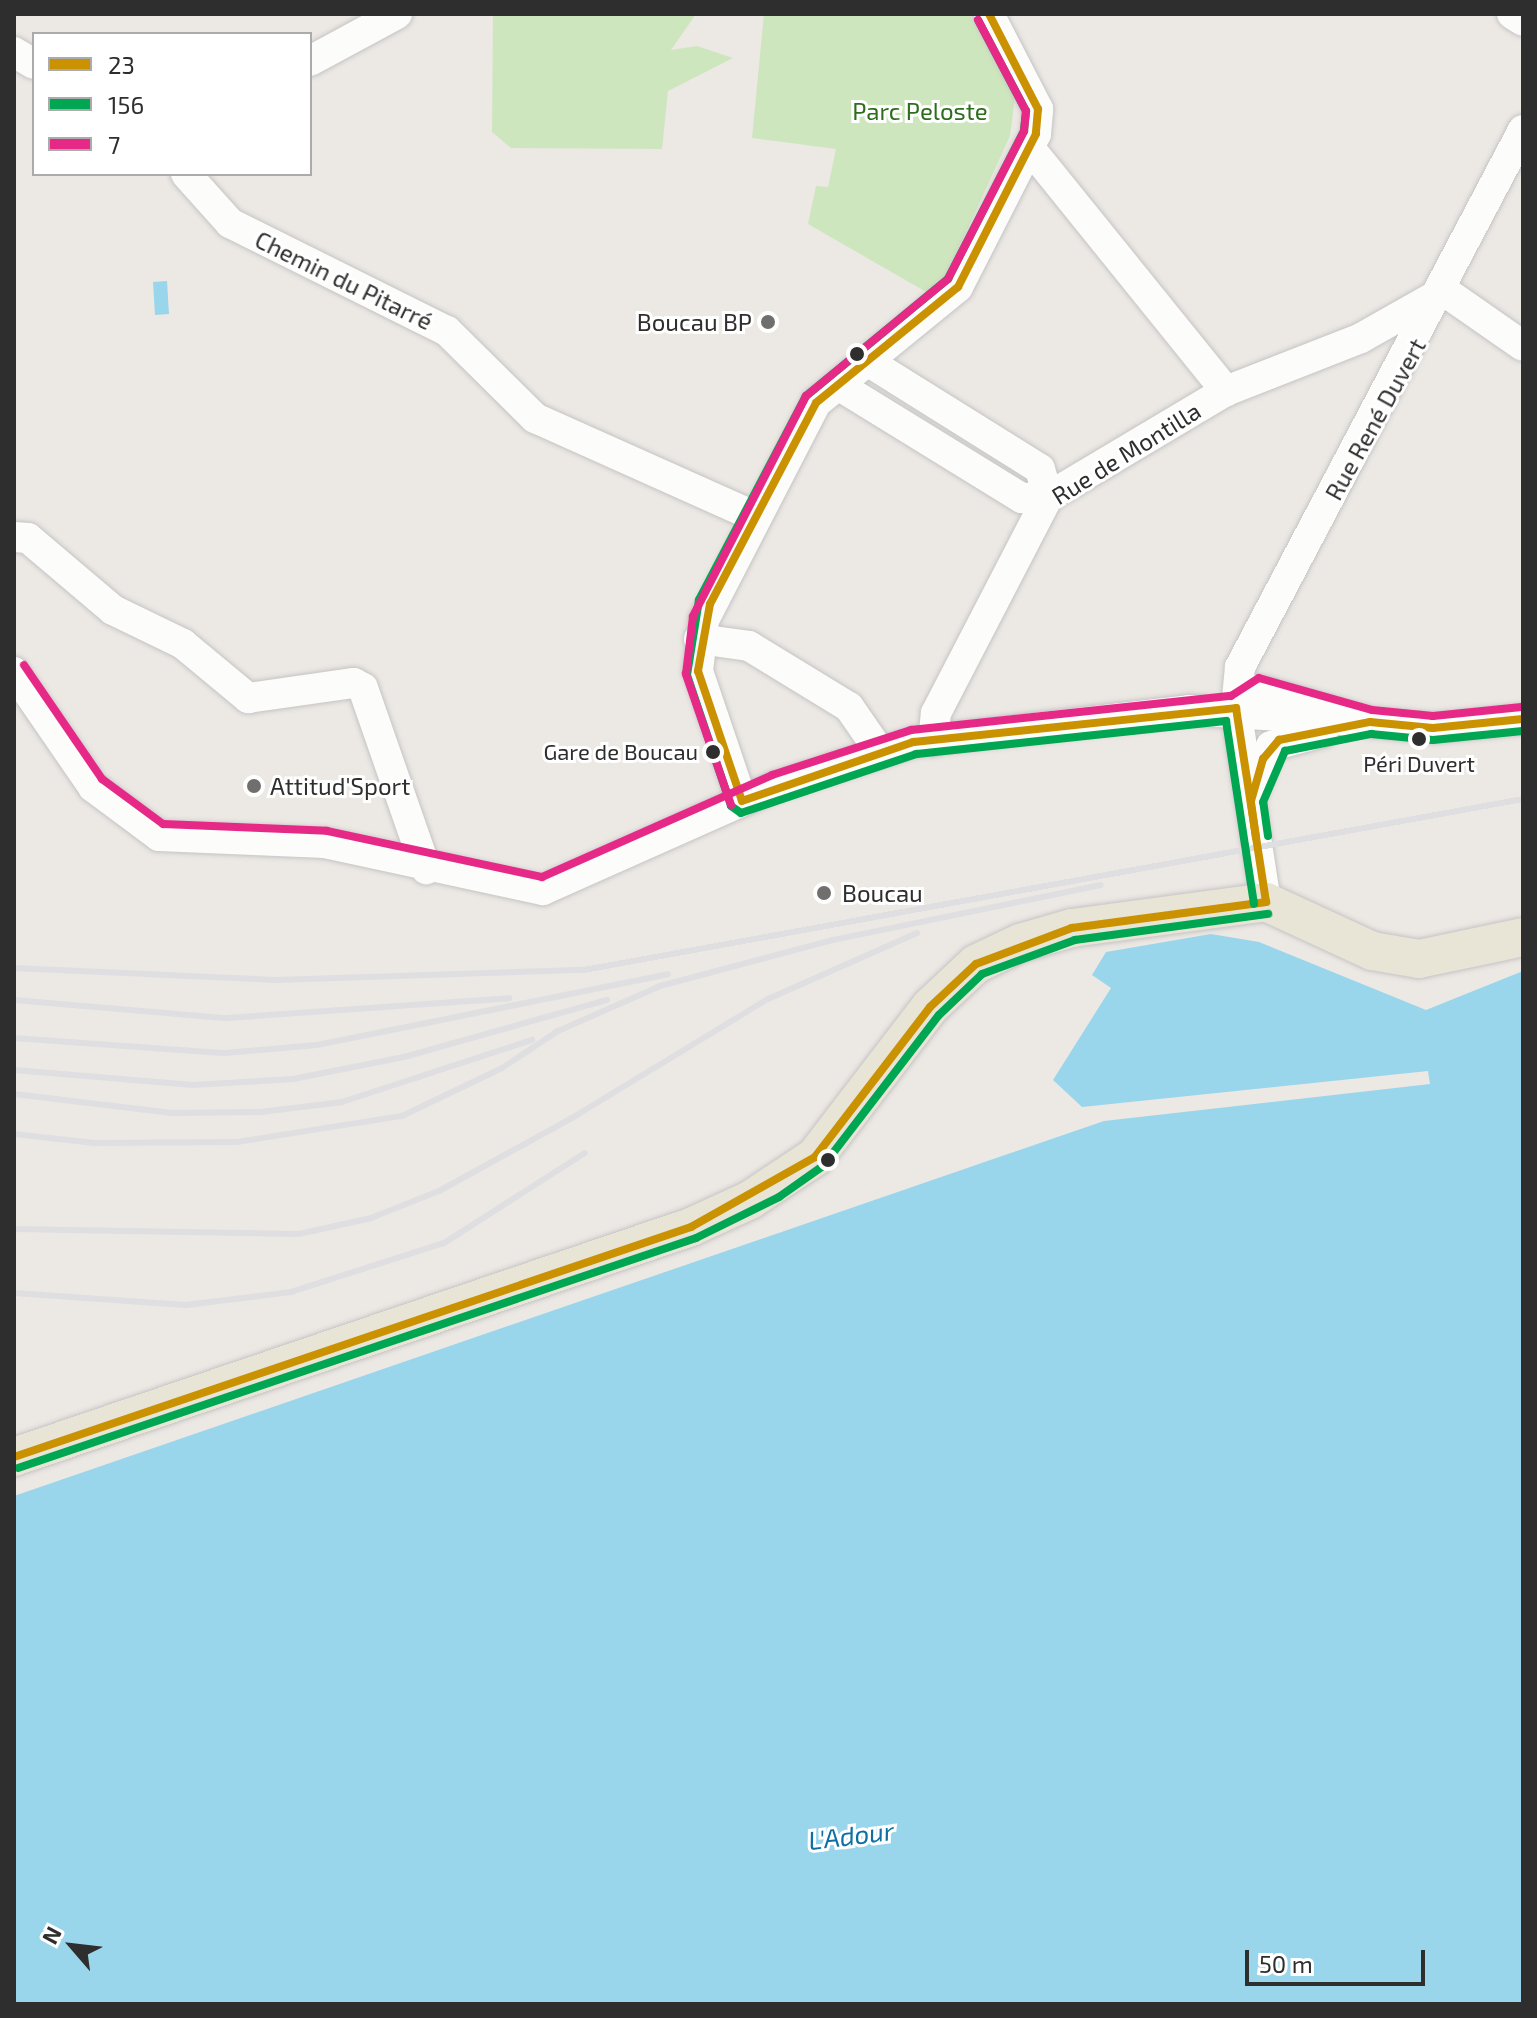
<!DOCTYPE html>
<html>
<head>
<meta charset="utf-8">
<style>
	body { margin:0 }
	#map { position:relative; width:1537px; height:2018px; overflow:hidden; background:#ece8e4; font-family:"Exo 2",sans-serif }
	div>[style] { position:absolute }
	.green>* { inset:0; background:#cee6be }
	.water>* { inset:0; background:#99d6ec }
	.roads { filter:drop-shadow(0 0 2px #c5c4c5) drop-shadow(0 0 2px #c5c4c5) }
	.minor>* { height:30px; margin:-15px; padding:0 15px; transform-origin:15px; border-radius:15px; background:#fcfcfb }
	.major>* { height:38px; margin:-19px; padding:0 19px; transform-origin:19px; border-radius:19px; background:#e8e4d6 }
	.rail>* { height:6px; margin:-3px; padding:0 3px; transform-origin:3px; border-radius:3px; background:#dfdfe1 }
	.bus-1>* { height:8px; margin:-4px; padding:0 4px; transform-origin:4px; border-radius:4px; background:#ca9200 }
	.bus-2>* { height:8px; margin:-4px; padding:0 4px; transform-origin:4px; border-radius:4px; background:#00a651 }
	.bus-3>* { height:8px; margin:-4px; padding:0 4px; transform-origin:4px; border-radius:4px; background:#e62987 }
	.dots>* { width:22px; height:22px; translate:-50% -50%; box-sizing:border-box; border:4px solid #fff; border-radius:50% }
	span { translate:-50% -50%; white-space:nowrap; text-align:center; line-height:1.15; -webkit-text-stroke:6px #fff; paint-order:stroke }
	.bus-label { font-size:22px; color:#2e2e2e }
	.right { translate:-100% -50%; text-align:right }
	.park-label { font-size:24px; color:#2c6e1b }
	.street-label { font-size:24px; color:#2e2e2e }
	.poi-label { font-size:24px; color:#2e2e2e }
	.left { translate:0 -50%; text-align:left }
	.water-label { font-size:26px; color:#0d6fa3; font-style:italic }
	.frame { position:absolute; inset:0; border:16px solid #2e2e2e; pointer-events:none }
	.legend { position:absolute; left:32px; top:32px; width:280px; height:144px; box-sizing:border-box; background:#fff; border:2px solid #ababab; margin:0; padding:10px 14px; list-style:none; font-size:24px; color:#2e2e2e }
	.legend li { display:flex; align-items:center; gap:16px; height:40px }
	.legend b { width:40px; border:2px solid #ababab }
	.north { position:absolute; left:32px; top:1906px; width:80px; height:80px; -webkit-text-stroke:6px #fff; paint-order:stroke; rotate:298deg; font-size:22px; font-weight:700; line-height:32px; text-align:center; color:#2e2e2e }
	.north::after { content:''; display:block; margin:auto; width:28px; height:36px; background:#2e2e2e; clip-path:polygon(50% 0,100% 100%,50% 72%,0 100%) }
	.scale { position:absolute; left:1245px; top:1950px; width:180px; height:36px; box-sizing:border-box; border:4px solid #2e2e2e; border-top:0; padding-left:10px; font-size:24px; line-height:28px; white-space:nowrap; color:#2e2e2e; -webkit-text-stroke:6px #fff; paint-order:stroke }
</style>
</head>
<body>
<div id="map">
	<div class="green">
		<i style="clip-path:polygon(493px 14px,696px 14px,671px 50px,697px 46px,733px 58px,668px 91px,662px 149px,511px 148px,492px 132px)"></i>
		<i style="clip-path:polygon(764px 14px,969px 14px,1016px 90px,1010px 136px,946px 276px,928px 293px,808px 224px,816px 186px,828px 187px,836px 149px,752px 138px)"></i>
	</div>
	<div class="water">
		<i style="clip-path:polygon(167px 281px,169px 314px,155px 315px,153px 282px)"></i>
		<i style="clip-path:polygon(1211px 934px,1259px 942px,1426px 1010px,1523px 971px,1523px 2004px,14px 2004px,14px 1496px,1104px 1121px,1430px 1084px,1428px 1071px,1082px 1107px,1053px 1080px,1111px 988px,1092px 975px,1106px 952px)"></i>
	</div>
	<div class="roads">
		<div class="minor">
			<i style="left:1512px;top:14px;width:13px;rotate:32deg"></i>
			<i style="left:14px;top:52px;width:23px;rotate:31deg"></i>
			<i style="left:310px;top:61px;width:99px;rotate:-28.4deg"></i>
			<i style="left:1029px;top:147px;width:314px;rotate:51.1deg"></i>
			<i style="left:186px;top:174px;width:66px;rotate:48.1deg"></i>
			<i style="left:230px;top:223px;width:242px;rotate:26.5deg"></i>
			<i style="left:447px;top:331px;width:124px;rotate:44.7deg"></i>
			<i style="left:535px;top:418px;width:242px;rotate:24.1deg"></i>
			<i style="left:1444px;top:291px;width:96px;rotate:34.8deg"></i>
			<i style="left:838px;top:385px;width:216px;rotate:31.6deg"></i>
			<i style="left:1022px;top:498px;width:26px;rotate:-2deg"></i>
			<i style="left:1048px;top:497px;width:29px;rotate:-106deg"></i>
			<i style="left:1040px;top:469px;width:204px;rotate:-148deg"></i>
			<i style="left:14px;top:537px;width:14px;rotate:4deg"></i>
			<i style="left:28px;top:538px;width:111px;rotate:40.3deg"></i>
			<i style="left:113px;top:610px;width:78px;rotate:25.9deg"></i>
			<i style="left:183px;top:644px;width:85px;rotate:39.7deg"></i>
			<i style="left:248px;top:698px;width:107px;rotate:-8.1deg"></i>
			<i style="left:354px;top:683px;width:10px;rotate:29deg"></i>
			<i style="left:363px;top:688px;width:192px;rotate:70.8deg"></i>
			<i style="left:699px;top:639px;width:50px;rotate:8deg"></i>
			<i style="left:749px;top:646px;width:117px;rotate:31.4deg"></i>
			<i style="left:849px;top:707px;width:55px;rotate:55.4deg"></i>
			<i style="left:14px;top:672px;width:140px;rotate:55.5deg"></i>
			<i style="left:93px;top:787px;width:82px;rotate:36.6deg"></i>
			<i style="left:159px;top:836px;width:166px;rotate:2.4deg"></i>
			<i style="left:325px;top:843px;width:223px;rotate:12.2deg"></i>
			<i style="left:543px;top:890px;width:256px;rotate:-24deg"></i>
			<i style="left:777px;top:786px;width:143px;rotate:-17.9deg"></i>
			<i style="left:913px;top:742px;width:278px;rotate:-6.6deg"></i>
			<i style="left:1189px;top:710px;width:181px;rotate:3.8deg"></i>
			<i style="left:1236px;top:708px;width:29px;rotate:-38deg"></i>
			<i style="left:1259px;top:690px;width:116px;rotate:16.1deg"></i>
			<i style="left:1370px;top:722px;width:63px;rotate:5.4deg"></i>
			<i style="left:1433px;top:728px;width:90px;rotate:-5.7deg"></i>
			<i style="left:933px;top:741px;width:28px;rotate:-84deg"></i>
			<i style="left:936px;top:713px;width:243px;rotate:-62.6deg"></i>
			<i style="left:1048px;top:497px;width:207px;rotate:-30.8deg"></i>
			<i style="left:1226px;top:391px;width:145px;rotate:-21.4deg"></i>
			<i style="left:1361px;top:338px;width:95px;rotate:-29.5deg"></i>
			<i style="left:1252px;top:796px;width:53px;rotate:-69.2deg"></i>
			<i style="left:1271px;top:746px;width:54px;rotate:-15.1deg"></i>
			<i style="left:742px;top:801px;width:137px;rotate:-108.7deg"></i>
			<i style="left:698px;top:671px;width:51px;rotate:-83.3deg"></i>
			<i style="left:704px;top:620px;width:244px;rotate:-62.7deg"></i>
			<i style="left:816px;top:403px;width:183px;rotate:-39.2deg"></i>
			<i style="left:958px;top:287px;width:172px;rotate:-63deg"></i>
			<i style="left:1036px;top:134px;width:25px;rotate:-85deg"></i>
			<i style="left:1038px;top:109px;width:107px;rotate:-117.3deg"></i>
			<i style="left:1266px;top:902px;width:196px;rotate:-98.8deg"></i>
			<i style="left:1236px;top:708px;width:41px;rotate:-84.4deg"></i>
			<i style="left:1240px;top:667px;width:607px;rotate:-62.21deg"></i>
		</div>
		<div class="major">
			<i style="left:14px;top:1457px;width:715px;rotate:-18.76deg"></i>
			<i style="left:691px;top:1227px;width:65px;rotate:-24.6deg"></i>
			<i style="left:750px;top:1200px;width:78px;rotate:-33.5deg"></i>
			<i style="left:815px;top:1157px;width:189px;rotate:-52.5deg"></i>
			<i style="left:930px;top:1007px;width:63px;rotate:-43.1deg"></i>
			<i style="left:976px;top:964px;width:49px;rotate:-25.5deg"></i>
			<i style="left:1020px;top:943px;width:54px;rotate:-16.1deg"></i>
			<i style="left:1072px;top:928px;width:196px;rotate:-7.6deg"></i>
			<i style="left:1266px;top:902px;width:117px;rotate:24.8deg"></i>
			<i style="left:1372px;top:951px;width:48px;rotate:9.7deg"></i>
			<i style="left:1419px;top:959px;width:106px;rotate:-11.9deg"></i>
		</div>
	</div>
	<div class="rail">
		<i style="left:14px;top:968px;width:262px;rotate:2.6deg"></i>
		<i style="left:276px;top:980px;width:308px;rotate:-1.9deg"></i>
		<i style="left:584px;top:970px;width:954px;rotate:-10.32deg"></i>
		<i style="left:14px;top:1000px;width:213px;rotate:4.9deg"></i>
		<i style="left:226px;top:1018px;width:284px;rotate:-4deg"></i>
		<i style="left:14px;top:1038px;width:212px;rotate:4.1deg"></i>
		<i style="left:225px;top:1053px;width:92px;rotate:-5deg"></i>
		<i style="left:317px;top:1045px;width:358px;rotate:-11.4deg"></i>
		<i style="left:14px;top:1070px;width:180px;rotate:4.8deg"></i>
		<i style="left:193px;top:1085px;width:100px;rotate:-3.4deg"></i>
		<i style="left:293px;top:1079px;width:113px;rotate:-11.2deg"></i>
		<i style="left:404px;top:1057px;width:211px;rotate:-15.7deg"></i>
		<i style="left:14px;top:1094px;width:159px;rotate:6.9deg"></i>
		<i style="left:172px;top:1113px;width:89px;rotate:-0.6deg"></i>
		<i style="left:261px;top:1112px;width:82px;rotate:-7deg"></i>
		<i style="left:342px;top:1102px;width:200px;rotate:-18.1deg"></i>
		<i style="left:14px;top:1134px;width:81px;rotate:6.4deg"></i>
		<i style="left:94px;top:1143px;width:143px;rotate:-0.4deg"></i>
		<i style="left:237px;top:1142px;width:167px;rotate:-9deg"></i>
		<i style="left:402px;top:1116px;width:111px;rotate:-25.6deg"></i>
		<i style="left:502px;top:1068px;width:67px;rotate:-33.5deg"></i>
		<i style="left:558px;top:1031px;width:111px;rotate:-23.8deg"></i>
		<i style="left:660px;top:986px;width:179px;rotate:-14.9deg"></i>
		<i style="left:833px;top:940px;width:273px;rotate:-11.6deg"></i>
		<i style="left:14px;top:1229px;width:285px;rotate:1deg"></i>
		<i style="left:299px;top:1234px;width:74px;rotate:-12.5deg"></i>
		<i style="left:371px;top:1218px;width:73px;rotate:-21.7deg"></i>
		<i style="left:439px;top:1191px;width:152px;rotate:-28.8deg"></i>
		<i style="left:572px;top:1118px;width:229px;rotate:-31.3deg"></i>
		<i style="left:768px;top:999px;width:163px;rotate:-23.9deg"></i>
		<i style="left:14px;top:1293px;width:172px;rotate:4deg"></i>
		<i style="left:186px;top:1305px;width:106px;rotate:-7.1deg"></i>
		<i style="left:291px;top:1292px;width:161px;rotate:-17.8deg"></i>
		<i style="left:444px;top:1243px;width:167px;rotate:-32.6deg"></i>
	</div>
	<div class="bus-1">
		<i style="left:989px;top:14px;width:107px;rotate:62.7deg"></i>
		<i style="left:1038px;top:109px;width:25px;rotate:95deg"></i>
		<i style="left:1036px;top:134px;width:172px;rotate:117deg"></i>
		<i style="left:958px;top:287px;width:183px;rotate:140.8deg"></i>
		<i style="left:816px;top:403px;width:227px;rotate:117.8deg"></i>
		<i style="left:710px;top:604px;width:68px;rotate:100.2deg"></i>
		<i style="left:698px;top:671px;width:137px;rotate:71.3deg"></i>
		<i style="left:742px;top:801px;width:181px;rotate:-19deg"></i>
		<i style="left:913px;top:742px;width:325px;rotate:-6deg"></i>
		<i style="left:1236px;top:708px;width:196px;rotate:81.2deg"></i>
		<i style="left:1256px;top:838px;width:37px;rotate:-98deg"></i>
		<i style="left:1251px;top:801px;width:44px;rotate:-74.1deg"></i>
		<i style="left:1263px;top:759px;width:25px;rotate:-50deg"></i>
		<i style="left:1279px;top:740px;width:93px;rotate:-11.2deg"></i>
		<i style="left:1370px;top:722px;width:63px;rotate:5.4deg"></i>
		<i style="left:1433px;top:728px;width:90px;rotate:-5.7deg"></i>
		<i style="left:14px;top:1457px;width:715px;rotate:-18.76deg"></i>
		<i style="left:691px;top:1227px;width:142px;rotate:-29.4deg"></i>
		<i style="left:815px;top:1157px;width:189px;rotate:-52.5deg"></i>
		<i style="left:930px;top:1007px;width:63px;rotate:-43.1deg"></i>
		<i style="left:976px;top:964px;width:103px;rotate:-20.6deg"></i>
		<i style="left:1072px;top:928px;width:196px;rotate:-7.6deg"></i>
	</div>
	<div class="bus-2">
		<i style="left:978px;top:20px;width:103px;rotate:62.2deg"></i>
		<i style="left:1026px;top:111px;width:20px;rotate:96deg"></i>
		<i style="left:1024px;top:131px;width:166px;rotate:117.2deg"></i>
		<i style="left:948px;top:279px;width:184px;rotate:140.5deg"></i>
		<i style="left:806px;top:396px;width:230px;rotate:117.7deg"></i>
		<i style="left:699px;top:600px;width:76px;rotate:99.1deg"></i>
		<i style="left:687px;top:675px;width:138px;rotate:71.4deg"></i>
		<i style="left:731px;top:806px;width:12px;rotate:35deg"></i>
		<i style="left:741px;top:813px;width:185px;rotate:-18.6deg"></i>
		<i style="left:916px;top:754px;width:312px;rotate:-6.1deg"></i>
		<i style="left:1226px;top:721px;width:185px;rotate:81.3deg"></i>
		<i style="left:1268px;top:836px;width:34px;rotate:-98deg"></i>
		<i style="left:1263px;top:802px;width:56px;rotate:-66.7deg"></i>
		<i style="left:1285px;top:751px;width:88px;rotate:-11.2deg"></i>
		<i style="left:1371px;top:734px;width:62px;rotate:5.5deg"></i>
		<i style="left:1433px;top:740px;width:90px;rotate:-5.7deg"></i>
		<i style="left:18px;top:1468px;width:716px;rotate:-18.74deg"></i>
		<i style="left:696px;top:1238px;width:93px;rotate:-26.3deg"></i>
		<i style="left:779px;top:1197px;width:54px;rotate:-35.2deg"></i>
		<i style="left:823px;top:1166px;width:190px;rotate:-52.5deg"></i>
		<i style="left:939px;top:1015px;width:59px;rotate:-43.6deg"></i>
		<i style="left:982px;top:974px;width:99px;rotate:-20.1deg"></i>
		<i style="left:1075px;top:940px;width:195px;rotate:-7.7deg"></i>
	</div>
	<div class="bus-3">
		<i style="left:24px;top:665px;width:138px;rotate:55.6deg"></i>
		<i style="left:102px;top:779px;width:76px;rotate:36.4deg"></i>
		<i style="left:163px;top:824px;width:164px;rotate:2.4deg"></i>
		<i style="left:327px;top:831px;width:220px;rotate:12.1deg"></i>
		<i style="left:542px;top:877px;width:252px;rotate:-23.9deg"></i>
		<i style="left:772px;top:775px;width:146px;rotate:-17.9deg"></i>
		<i style="left:911px;top:730px;width:322px;rotate:-6.1deg"></i>
		<i style="left:1231px;top:696px;width:33px;rotate:-33deg"></i>
		<i style="left:1259px;top:678px;width:117px;rotate:15.8deg"></i>
		<i style="left:1372px;top:710px;width:61px;rotate:5.6deg"></i>
		<i style="left:1433px;top:716px;width:89px;rotate:-5.8deg"></i>
		<i style="left:731px;top:805px;width:139px;rotate:-109deg"></i>
		<i style="left:686px;top:674px;width:58px;rotate:-83.1deg"></i>
		<i style="left:693px;top:616px;width:247px;rotate:-62.8deg"></i>
		<i style="left:806px;top:396px;width:184px;rotate:-39.5deg"></i>
		<i style="left:948px;top:279px;width:166px;rotate:-62.8deg"></i>
		<i style="left:1024px;top:131px;width:20px;rotate:-84deg"></i>
		<i style="left:1026px;top:111px;width:103px;rotate:-117.8deg"></i>
	</div>
	<div class="dots">
		<i style="left:768px;top:322px;background:#706f6e"></i>
		<i style="left:857px;top:354px;background:#2e2e2e"></i>
		<i style="left:1419px;top:739px;background:#2e2e2e"></i>
		<i style="left:713px;top:752px;background:#2e2e2e"></i>
		<i style="left:254px;top:786px;background:#706f6e"></i>
		<i style="left:824px;top:893px;background:#706f6e"></i>
		<i style="left:828px;top:1160px;background:#2e2e2e"></i>
	</div>
	<div class="bus-label">
		<span class="right" style="left:698px;top:752px">Gare de Boucau</span>
		<span style="left:1419px;top:764px">Péri Duvert</span>
	</div>
	<div class="park-label">
		<span style="left:920px;top:111px">Parc Peloste</span>
	</div>
	<div class="street-label">
		<span style="left:344px;top:280px;rotate:26deg">Chemin du Pitarré</span>
		<span style="left:1375px;top:419px;rotate:-61deg">Rue René Duvert</span>
		<span style="left:1126px;top:453px;rotate:-32deg">Rue de Montilla</span>
	</div>
	<div class="poi-label">
		<span class="right" style="left:752px;top:322px">Boucau BP</span>
		<span class="left" style="left:270px;top:786px">Attitud'Sport</span>
		<span class="left" style="left:842px;top:893px">Boucau</span>
	</div>
	<div class="water-label">
		<span style="left:851px;top:1835px;rotate:-7deg">L'Adour</span>
	</div>
	<div class="frame"></div>
	<ul class="legend">
	<li><b style="height:10px;background:#ca9200"></b>23</li>
	<li><b style="height:10px;background:#00a651"></b>156</li>
	<li><b style="height:10px;background:#e62987"></b>7</li>
	</ul>
	<div class="north">N</div>
	<div class="scale">50 m</div>
</div>
</body>
</html>
